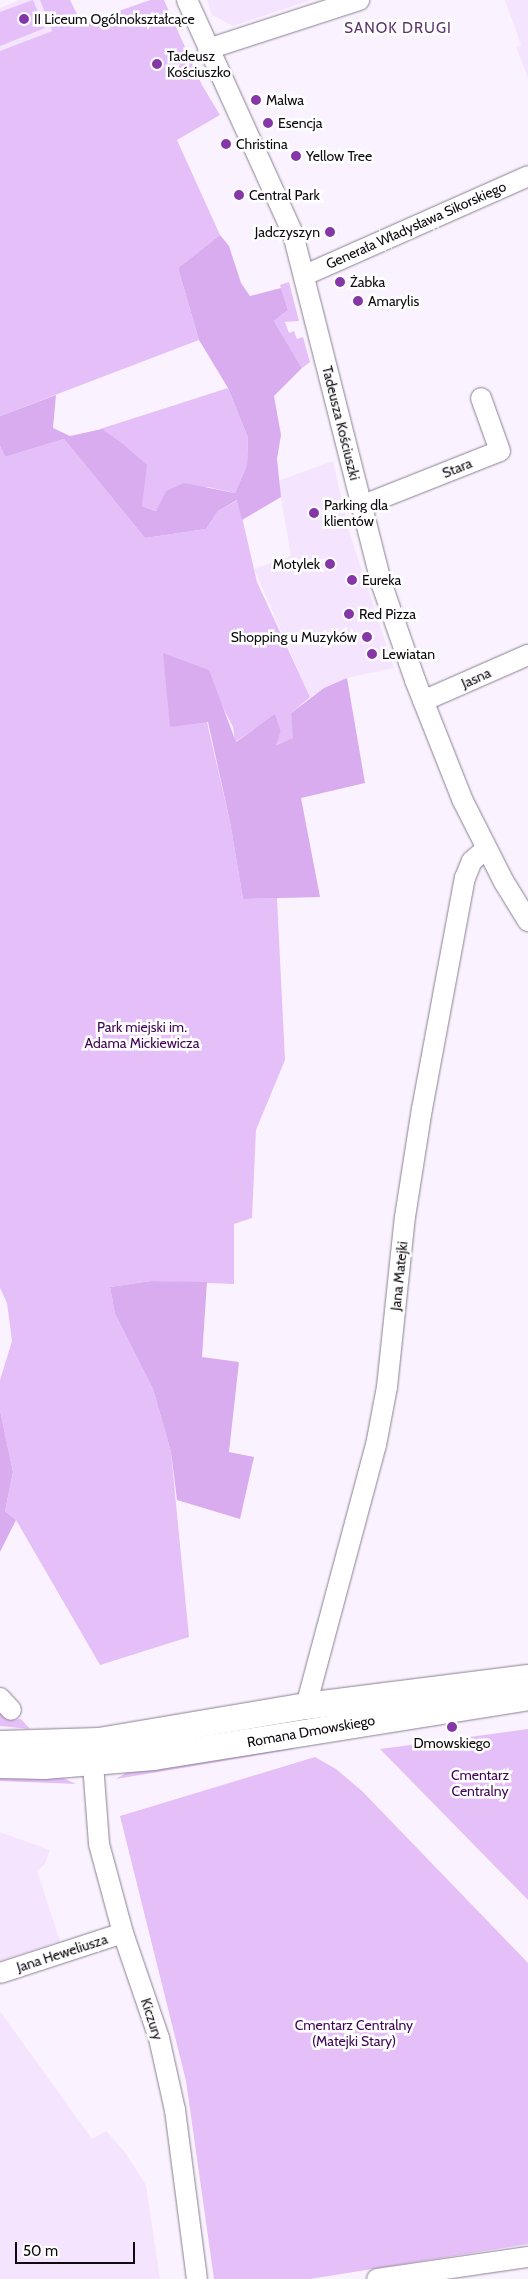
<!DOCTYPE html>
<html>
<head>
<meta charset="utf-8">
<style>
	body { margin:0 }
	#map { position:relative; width:528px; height:2279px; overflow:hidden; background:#faf3ff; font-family:Cabin,sans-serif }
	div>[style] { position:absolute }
	.built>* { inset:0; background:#f5e4fe }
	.green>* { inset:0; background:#e5c0f8 }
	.forest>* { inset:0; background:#d9acf0 }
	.roads { filter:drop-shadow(0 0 1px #8b7f91) drop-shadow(0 0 1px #8b7f91) }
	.minor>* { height:20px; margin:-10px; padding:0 10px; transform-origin:10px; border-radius:10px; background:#fff }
	.major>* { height:26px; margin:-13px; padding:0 13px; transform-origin:13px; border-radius:13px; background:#fff }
	.dots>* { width:14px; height:14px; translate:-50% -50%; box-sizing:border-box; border:2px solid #fff; border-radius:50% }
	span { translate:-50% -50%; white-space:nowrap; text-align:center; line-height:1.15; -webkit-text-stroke:5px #fff; paint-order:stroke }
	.poi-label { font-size:14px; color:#0e0a10 }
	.left { translate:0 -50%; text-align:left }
	.right { translate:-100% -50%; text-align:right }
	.street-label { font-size:14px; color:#0e0a10 }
	.park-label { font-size:14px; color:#420458 }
	.neighbourhood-label { font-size:15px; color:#5c356d; letter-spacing:1px }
	.scale { position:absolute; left:15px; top:2242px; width:120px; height:22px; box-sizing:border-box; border:2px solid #0e0a10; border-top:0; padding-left:6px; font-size:15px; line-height:18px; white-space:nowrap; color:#0e0a10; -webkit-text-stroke:4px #fff; paint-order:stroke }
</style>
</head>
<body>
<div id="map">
	<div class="built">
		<i style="clip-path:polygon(19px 0,40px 0,52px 31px,0 51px,0 8px)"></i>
		<i style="clip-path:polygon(207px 0,312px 0,233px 26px,212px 15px)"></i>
		<i style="clip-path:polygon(505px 0,528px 0,528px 78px,516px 47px,521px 45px)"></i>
		<i style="clip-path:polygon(333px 461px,349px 531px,394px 668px,347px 678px,310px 697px,254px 569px,291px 556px,278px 481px)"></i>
		<i style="clip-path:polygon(0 1832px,50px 1850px,45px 1864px,37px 1871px,60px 1941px,0 1961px)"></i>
		<i style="clip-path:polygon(0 2011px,92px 2139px,106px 2131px,124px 2151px,146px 2185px,160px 2279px,0 2279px)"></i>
	</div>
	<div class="green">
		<i style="clip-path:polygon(33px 0,45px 28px,0 46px,0 12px)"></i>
		<i style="clip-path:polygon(40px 0,70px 0,82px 24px,150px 0,164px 0,202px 85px,220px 115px,177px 140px,220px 235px,178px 268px,199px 340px,0 416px,0 51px,52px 31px)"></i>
		<i style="clip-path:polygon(289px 282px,299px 321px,285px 322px,289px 333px,294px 331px,297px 339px,303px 337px,310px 362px,302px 368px,274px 321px,288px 310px,280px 285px)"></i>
		<i style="clip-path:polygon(228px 388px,248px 438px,247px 465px,235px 493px,208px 487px,166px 491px,157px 511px,142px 506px,100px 429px)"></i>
		<i style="clip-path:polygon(64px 439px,145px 538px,206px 529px,218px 511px,238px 500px,257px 582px,310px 697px,291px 713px,294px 738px,275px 745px,281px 731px,275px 715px,235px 742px,233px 727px,222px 706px,207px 722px,230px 822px,243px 899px,277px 898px,285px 1060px,256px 1130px,252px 1218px,234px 1224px,234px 1284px,151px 1281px,110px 1287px,115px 1314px,153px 1389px,171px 1452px,189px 1637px,100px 1665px,16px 1520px,5px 1511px,13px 1472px,0 1410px,0 1380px,12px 1341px,7px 1303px,0 1288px,0 446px,5px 457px)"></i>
		<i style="clip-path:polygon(0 1709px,12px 1720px,21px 1719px,30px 1729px,0 1726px)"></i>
		<i style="clip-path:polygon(528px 1729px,528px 1900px,380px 1749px)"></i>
		<i style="clip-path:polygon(293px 1746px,294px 1749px,116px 1779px,129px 1771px)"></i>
		<i style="clip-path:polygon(315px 1757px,336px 1769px,362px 1791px,528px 1963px,528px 2244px,310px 2279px,214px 2279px,186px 2081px,120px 1816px)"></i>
		<i style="clip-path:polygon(0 1775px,59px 1776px,76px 1784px,0 1781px)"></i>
	</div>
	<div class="forest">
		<i style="clip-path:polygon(220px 235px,229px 246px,241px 283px,250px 296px,281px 288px,288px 310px,274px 321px,302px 368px,274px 396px,281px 435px,277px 459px,281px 497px,242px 520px,237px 500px,218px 511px,206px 529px,145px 538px,64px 439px,5px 457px,0 446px,0 416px,56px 395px,53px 428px,70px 436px,102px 429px,123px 444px,147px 465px,142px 506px,156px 511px,166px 491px,184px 483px,235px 493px,247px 465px,248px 438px,228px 388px,199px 340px,178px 268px)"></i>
		<i style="clip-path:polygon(163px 653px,209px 670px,236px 742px,275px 714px,281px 731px,276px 745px,293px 738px,291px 713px,324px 688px,347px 678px,365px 783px,301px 798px,320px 897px,243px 899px,230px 822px,208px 722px,170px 727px)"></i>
		<i style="clip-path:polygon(151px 1281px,207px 1282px,202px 1357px,239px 1362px,229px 1452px,254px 1457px,240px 1519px,177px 1500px,171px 1452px,153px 1389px,115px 1314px,110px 1287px)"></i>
		<i style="clip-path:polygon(0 1410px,13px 1472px,5px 1511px,16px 1520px,0 1552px)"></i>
	</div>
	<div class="roads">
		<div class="minor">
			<i style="left:187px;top:0;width:257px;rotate:65.6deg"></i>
			<i style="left:293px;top:234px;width:362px;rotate:75.8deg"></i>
			<i style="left:382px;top:585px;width:101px;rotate:70.8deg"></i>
			<i style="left:415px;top:680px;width:128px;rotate:68.4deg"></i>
			<i style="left:462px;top:799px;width:93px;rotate:63.2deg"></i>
			<i style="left:504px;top:882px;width:46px;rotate:58.4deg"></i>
			<i style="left:208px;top:49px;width:159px;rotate:-18deg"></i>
			<i style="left:305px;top:275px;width:244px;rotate:-23.9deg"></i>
			<i style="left:361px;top:506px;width:149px;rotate:-21.6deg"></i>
			<i style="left:500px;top:451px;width:56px;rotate:-109.7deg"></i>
			<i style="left:423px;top:701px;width:115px;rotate:-23.7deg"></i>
			<i style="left:0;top:1698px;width:16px;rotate:47deg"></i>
			<i style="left:306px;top:1706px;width:270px;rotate:-75deg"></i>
			<i style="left:376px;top:1445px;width:59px;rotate:-79.3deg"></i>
			<i style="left:387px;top:1387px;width:171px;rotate:-84deg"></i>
			<i style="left:405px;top:1217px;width:109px;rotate:-81.1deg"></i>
			<i style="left:422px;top:1109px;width:235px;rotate:-79.5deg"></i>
			<i style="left:465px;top:878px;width:18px;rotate:-68deg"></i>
			<i style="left:472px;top:861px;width:18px;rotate:-41deg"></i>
			<i style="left:102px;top:1752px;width:15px;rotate:127deg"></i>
			<i style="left:93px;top:1764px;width:80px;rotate:85.7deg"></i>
			<i style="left:99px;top:1844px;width:92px;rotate:74.9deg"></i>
			<i style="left:123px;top:1933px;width:111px;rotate:71.1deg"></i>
			<i style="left:159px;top:2038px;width:74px;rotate:77.5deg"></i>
			<i style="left:175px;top:2110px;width:170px;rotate:82.6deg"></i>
			<i style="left:0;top:1973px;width:129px;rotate:-18deg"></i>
			<i style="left:377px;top:2279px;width:153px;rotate:-8.3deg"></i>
		</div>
		<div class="major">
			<i style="left:0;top:1744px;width:99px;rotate:-1.7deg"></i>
			<i style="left:99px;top:1741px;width:210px;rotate:-9.6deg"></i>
			<i style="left:306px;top:1706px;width:224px;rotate:-7.2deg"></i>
			<i style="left:0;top:1765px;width:44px;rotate:1.3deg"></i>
			<i style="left:44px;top:1766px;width:110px;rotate:-4.7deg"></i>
			<i style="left:154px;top:1757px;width:379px;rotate:-9.1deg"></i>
		</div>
	</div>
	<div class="dots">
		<i style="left:24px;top:19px;background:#8637a7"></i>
		<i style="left:157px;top:64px;background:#8637a7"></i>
		<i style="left:256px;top:100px;background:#8637a7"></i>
		<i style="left:268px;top:123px;background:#8637a7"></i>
		<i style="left:226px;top:144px;background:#8637a7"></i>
		<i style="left:296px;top:156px;background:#8637a7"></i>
		<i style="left:239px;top:195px;background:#8637a7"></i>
		<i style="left:330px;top:232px;background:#8637a7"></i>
		<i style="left:340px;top:282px;background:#8637a7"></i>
		<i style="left:358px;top:301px;background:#8637a7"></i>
		<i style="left:314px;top:513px;background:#8637a7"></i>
		<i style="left:330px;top:564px;background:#8637a7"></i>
		<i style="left:352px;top:580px;background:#8637a7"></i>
		<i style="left:349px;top:614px;background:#8637a7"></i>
		<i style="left:367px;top:637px;background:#8637a7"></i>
		<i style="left:372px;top:654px;background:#8637a7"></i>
		<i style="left:452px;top:1727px;background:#8637a7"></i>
	</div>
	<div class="poi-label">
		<span class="left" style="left:34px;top:19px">II Liceum Ogólnokształcące</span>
		<span class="left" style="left:167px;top:64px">Tadeusz<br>Kościuszko</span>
		<span class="left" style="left:266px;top:100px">Malwa</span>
		<span class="left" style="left:278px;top:123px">Esencja</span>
		<span class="left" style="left:236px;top:144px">Christina</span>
		<span class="left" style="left:306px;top:156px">Yellow Tree</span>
		<span class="left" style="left:249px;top:195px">Central Park</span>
		<span class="right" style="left:320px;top:232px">Jadczyszyn</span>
		<span class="left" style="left:350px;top:282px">Żabka</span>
		<span class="left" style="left:368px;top:301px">Amarylis</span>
		<span class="left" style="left:324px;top:513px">Parking dla<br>klientów</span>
		<span class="right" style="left:320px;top:564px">Motylek</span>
		<span class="left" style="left:362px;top:580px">Eureka</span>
		<span class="left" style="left:359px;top:614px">Red Pizza</span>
		<span class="right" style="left:357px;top:637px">Shopping u Muzyków</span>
		<span class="left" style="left:382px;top:654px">Lewiatan</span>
		<span style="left:452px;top:1743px">Dmowskiego</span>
	</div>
	<div class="street-label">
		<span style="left:416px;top:225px;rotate:-24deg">Generała Władysława Sikorskiego</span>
		<span style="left:341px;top:423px;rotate:76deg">Tadeusza Kościuszki</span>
		<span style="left:457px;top:468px;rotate:-22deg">Stara</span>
		<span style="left:476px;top:678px;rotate:-24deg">Jasna</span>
		<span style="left:399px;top:1276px;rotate:-84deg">Jana Matejki</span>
		<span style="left:311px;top:1731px;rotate:-10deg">Romana Dmowskiego</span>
		<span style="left:62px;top:1953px;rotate:-18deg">Jana Heweliusza</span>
		<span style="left:152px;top:2019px;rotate:72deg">Kiczury</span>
	</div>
	<div class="park-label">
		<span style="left:142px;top:1035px">Park miejski im.<br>Adama Mickiewicza</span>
		<span style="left:480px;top:1783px">Cmentarz<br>Centralny</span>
		<span style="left:354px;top:2033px">Cmentarz Centralny<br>(Matejki Stary)</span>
	</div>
	<div class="neighbourhood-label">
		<span style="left:398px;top:29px">SANOK DRUGI</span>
	</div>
	<div class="scale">50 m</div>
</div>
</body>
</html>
